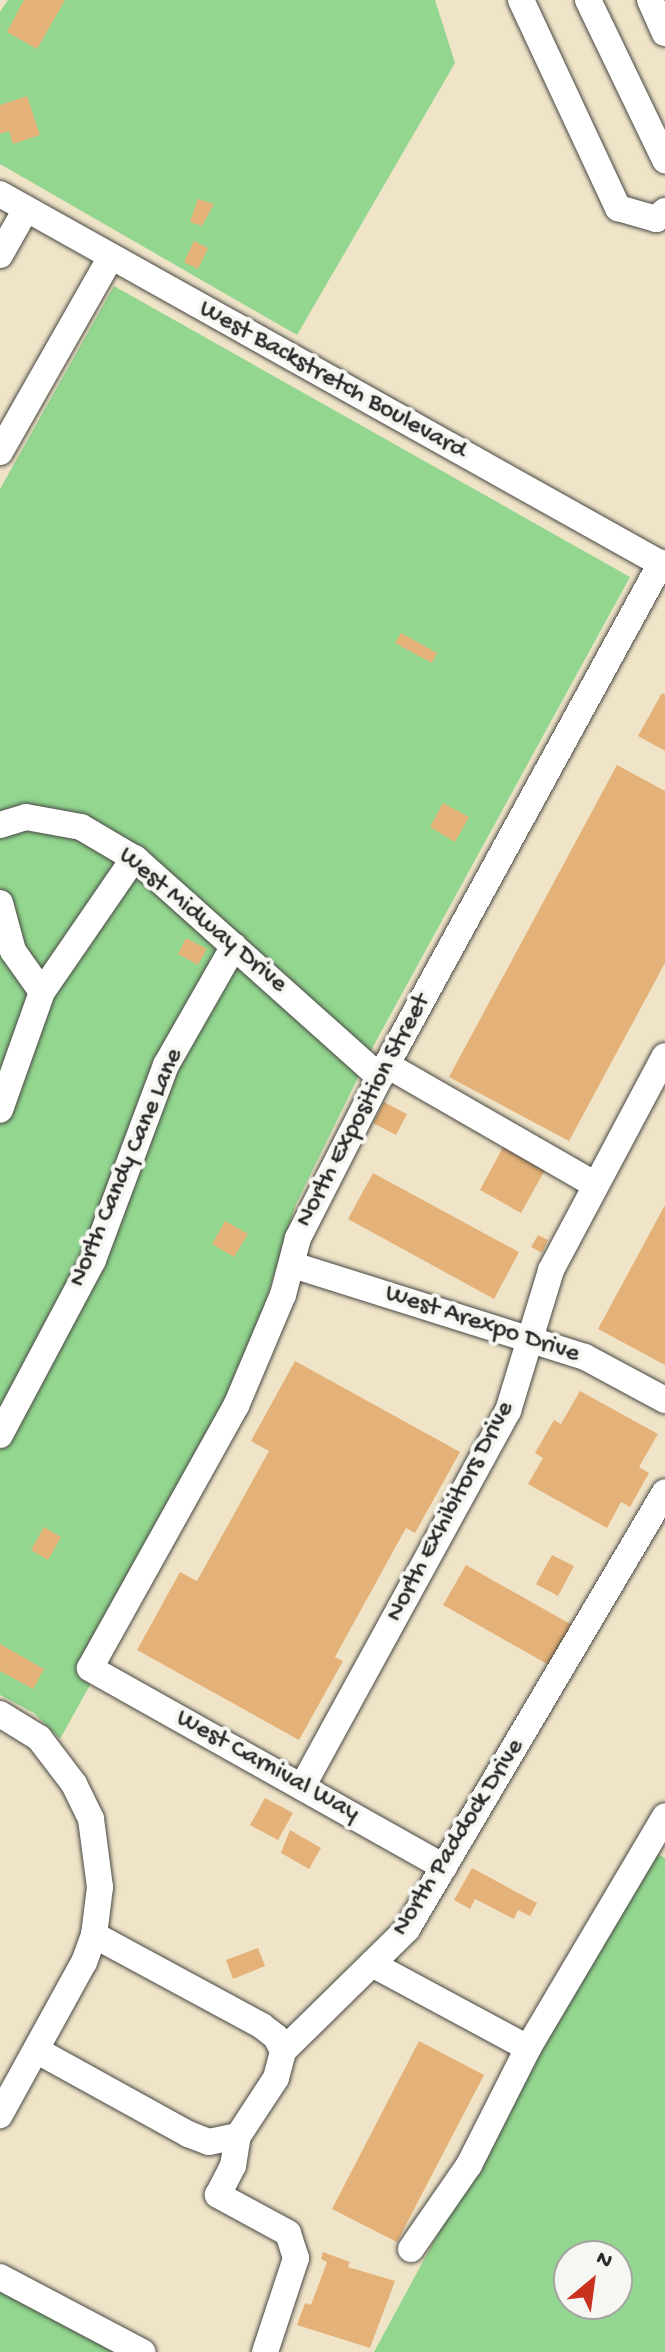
<!DOCTYPE html>
<html>
<head>
<meta charset="utf-8">
<style>
	body { margin:0 }
	#map { position:relative; width:665px; height:2352px; overflow:hidden; background:#efe4c8; font-family:"Gochi Hand",sans-serif }
	div>[style] { position:absolute }
	.green>* { inset:0; background:#92d68f }
	.building>* { inset:0; background:#e4b278 }
	.roads { filter:drop-shadow(0 0 2px #484743) drop-shadow(0 0 2px #484743) }
	.minor>* { height:26px; margin:-13px; padding:0 13px; transform-origin:13px; border-radius:13px; background:#fff }
	span { translate:-50% -50%; white-space:nowrap; text-align:center; line-height:1.15; -webkit-text-stroke:8px #f6f6f2; paint-order:stroke }
	.street-label { font-size:26px; color:#2b2b2b }
	.north { position:absolute; left:553px; top:2240px; width:80px; height:80px; box-sizing:border-box; background:#f6f6f2; border:2px solid #a5a5a2; border-radius:50%; rotate:29deg; font-size:22px; font-weight:700; line-height:32px; text-align:center; color:#2b2b2b }
	.north::after { content:''; display:block; margin:auto; width:28px; height:36px; background:#c8321e; clip-path:polygon(50% 0,100% 100%,50% 72%,0 100%) }
</style>
</head>
<body>
<div id="map">
	<div class="green">
		<i style="clip-path:polygon(8px 0,435px 0,455px 63px,297px 335px,0 164px,0 12px)"></i>
		<i style="clip-path:polygon(114px 286px,630px 577px,375px 1043px,296px 1204px,219px 1453px,60px 1739px,34px 1713px,0 1695px,0 489px)"></i>
		<i style="clip-path:polygon(evenodd,647px 1848px,665px 1858px,665px 2352px,374px 2352px,647px 1848px,569px 2256px,617px 2256px,617px 2304px,569px 2304px,569px 2256px)"></i>
		<i style="clip-path:polygon(0 2276px,149px 2352px,0 2352px)"></i>
	</div>
	<div class="building">
		<i style="clip-path:polygon(24px 0,65px 0,37px 49px,7px 32px)"></i>
		<i style="clip-path:polygon(27px 96px,40px 135px,13px 144px,9px 131px,0 134px,0 105px)"></i>
		<i style="clip-path:polygon(198px 199px,214px 204px,202px 226px,190px 222px)"></i>
		<i style="clip-path:polygon(194px 241px,208px 248px,198px 269px,184px 262px)"></i>
		<i style="clip-path:polygon(401px 633px,437px 653px,432px 663px,395px 643px)"></i>
		<i style="clip-path:polygon(662px 693px,665px 695px,665px 751px,638px 736px)"></i>
		<i style="clip-path:polygon(617px 765px,665px 791px,665px 963px,569px 1141px,449px 1077px)"></i>
		<i style="clip-path:polygon(443px 803px,469px 817px,455px 842px,430px 827px)"></i>
		<i style="clip-path:polygon(186px 938px,207px 949px,198px 965px,178px 954px)"></i>
		<i style="clip-path:polygon(384px 1102px,407px 1114px,396px 1135px,373px 1123px)"></i>
		<i style="clip-path:polygon(503px 1147px,545px 1170px,521px 1213px,480px 1190px)"></i>
		<i style="clip-path:polygon(373px 1173px,519px 1252px,494px 1299px,348px 1219px)"></i>
		<i style="clip-path:polygon(665px 1205px,665px 1365px,598px 1329px)"></i>
		<i style="clip-path:polygon(225px 1221px,248px 1234px,234px 1257px,212px 1244px)"></i>
		<i style="clip-path:polygon(538px 1235px,548px 1240px,542px 1253px,531px 1247px)"></i>
		<i style="clip-path:polygon(295px 1361px,460px 1452px,415px 1533px,406px 1528px,335px 1657px,343px 1661px,299px 1740px,137px 1650px,180px 1572px,197px 1581px,269px 1451px,251px 1441px)"></i>
		<i style="clip-path:polygon(580px 1391px,658px 1434px,639px 1467px,649px 1473px,630px 1507px,621px 1502px,607px 1528px,528px 1484px,543px 1458px,535px 1453px,554px 1420px,561px 1424px)"></i>
		<i style="clip-path:polygon(44px 1527px,61px 1537px,48px 1560px,31px 1550px)"></i>
		<i style="clip-path:polygon(552px 1555px,574px 1566px,558px 1596px,536px 1584px)"></i>
		<i style="clip-path:polygon(466px 1565px,572px 1625px,549px 1665px,443px 1605px)"></i>
		<i style="clip-path:polygon(0 1644px,44px 1669px,33px 1689px,0 1671px)"></i>
		<i style="clip-path:polygon(265px 1798px,293px 1813px,278px 1840px,250px 1825px)"></i>
		<i style="clip-path:polygon(290px 1830px,321px 1848px,309px 1869px,281px 1853px)"></i>
		<i style="clip-path:polygon(472px 1868px,537px 1903px,530px 1916px,518px 1910px,514px 1919px,475px 1899px,470px 1909px,454px 1900px)"></i>
		<i style="clip-path:polygon(258px 1948px,265px 1966px,233px 1979px,226px 1960px)"></i>
		<i style="clip-path:polygon(419px 2041px,484px 2075px,397px 2242px,332px 2209px)"></i>
		<i style="clip-path:polygon(323px 2252px,350px 2262px,348px 2267px,395px 2281px,370px 2348px,297px 2325px,305px 2303px,311px 2305px,327px 2262px,321px 2259px)"></i>
	</div>
	<div class="roads">
		<div class="minor">
			<i style="left:521px;top:0;width:230px;rotate:65deg"></i>
			<i style="left:618px;top:208px;width:40px;rotate:16deg"></i>
			<i style="left:656px;top:219px;width:12px;rotate:-42deg"></i>
			<i style="left:588px;top:0;width:178px;rotate:64.3deg"></i>
			<i style="left:650px;top:0;width:36px;rotate:66deg"></i>
			<i style="left:0;top:194px;width:762px;rotate:29.22deg"></i>
			<i style="left:0;top:255px;width:53px;rotate:-60.5deg"></i>
			<i style="left:0;top:452px;width:223px;rotate:-60.4deg"></i>
			<i style="left:0;top:825px;width:27px;rotate:-17deg"></i>
			<i style="left:26px;top:817px;width:56px;rotate:10.3deg"></i>
			<i style="left:81px;top:827px;width:65px;rotate:30.5deg"></i>
			<i style="left:137px;top:860px;width:326px;rotate:41.8deg"></i>
			<i style="left:0;top:903px;width:50px;rotate:74.8deg"></i>
			<i style="left:13px;top:951px;width:50px;rotate:54.7deg"></i>
			<i style="left:42px;top:992px;width:125px;rotate:109.6deg"></i>
			<i style="left:42px;top:992px;width:163px;rotate:-55.5deg"></i>
			<i style="left:387px;top:1065px;width:239px;rotate:29.9deg"></i>
			<i style="left:293px;top:1265px;width:306px;rotate:17.5deg"></i>
			<i style="left:585px;top:1357px;width:91px;rotate:28.3deg"></i>
			<i style="left:0;top:1435px;width:198px;rotate:-62deg"></i>
			<i style="left:93px;top:1260px;width:208px;rotate:-69.5deg"></i>
			<i style="left:166px;top:1065px;width:137px;rotate:-60.3deg"></i>
			<i style="left:0;top:1714px;width:46px;rotate:31.6deg"></i>
			<i style="left:39px;top:1738px;width:58px;rotate:52.7deg"></i>
			<i style="left:74px;top:1784px;width:39px;rotate:64deg"></i>
			<i style="left:91px;top:1819px;width:69px;rotate:82.5deg"></i>
			<i style="left:100px;top:1887px;width:48px;rotate:97.1deg"></i>
			<i style="left:94px;top:1935px;width:29px;rotate:110deg"></i>
			<i style="left:84px;top:1962px;width:175px;rotate:118.8deg"></i>
			<i style="left:302px;top:1787px;width:429px;rotate:-61.3deg"></i>
			<i style="left:508px;top:1411px;width:147px;rotate:-73deg"></i>
			<i style="left:551px;top:1270px;width:242px;rotate:-62deg"></i>
			<i style="left:444px;top:1867px;width:406px;rotate:-150.7deg"></i>
			<i style="left:90px;top:1668px;width:300px;rotate:-60.9deg"></i>
			<i style="left:236px;top:1406px;width:121px;rotate:-67.1deg"></i>
			<i style="left:283px;top:1295px;width:59px;rotate:-75.3deg"></i>
			<i style="left:298px;top:1238px;width:181px;rotate:-63deg"></i>
			<i style="left:380px;top:1077px;width:586px;rotate:-61.33deg"></i>
			<i style="left:94px;top:1935px;width:191px;rotate:28.4deg"></i>
			<i style="left:262px;top:2026px;width:18px;rotate:38deg"></i>
			<i style="left:276px;top:2037px;width:16px;rotate:63deg"></i>
			<i style="left:372px;top:1964px;width:177px;rotate:28.3deg"></i>
			<i style="left:36px;top:2050px;width:174px;rotate:28.9deg"></i>
			<i style="left:188px;top:2134px;width:22px;rotate:21deg"></i>
			<i style="left:209px;top:2142px;width:30px;rotate:-12deg"></i>
			<i style="left:411px;top:2249px;width:102px;rotate:-55.4deg"></i>
			<i style="left:469px;top:2165px;width:131px;rotate:-63.2deg"></i>
			<i style="left:528px;top:2048px;width:269px;rotate:-59.4deg"></i>
			<i style="left:0;top:2277px;width:161px;rotate:27.8deg"></i>
			<i style="left:265px;top:2352px;width:99px;rotate:-71.7deg"></i>
			<i style="left:296px;top:2258px;width:26px;rotate:-108deg"></i>
			<i style="left:288px;top:2233px;width:80px;rotate:-151.5deg"></i>
			<i style="left:218px;top:2195px;width:33px;rotate:-63deg"></i>
			<i style="left:233px;top:2166px;width:30px;rotate:-81deg"></i>
			<i style="left:238px;top:2136px;width:69px;rotate:-56.8deg"></i>
			<i style="left:276px;top:2078px;width:28px;rotate:-75deg"></i>
			<i style="left:283px;top:2051px;width:174px;rotate:-44.5deg"></i>
			<i style="left:407px;top:1929px;width:507px;rotate:-59.44deg"></i>
		</div>
	</div>
	<div class="street-label">
		<span style="left:332px;top:381px;rotate:29deg">West Backstretch Boulevard</span>
		<span style="left:202px;top:921px;rotate:40deg">West Midway Drive</span>
		<span style="left:364px;top:1111px;rotate:-62deg">North Exposition Street</span>
		<span style="left:127px;top:1168px;rotate:-67deg">North Candy Cane Lane</span>
		<span style="left:482px;top:1325px;rotate:18deg">West Arexpo Drive</span>
		<span style="left:451px;top:1512px;rotate:-62deg">North Exhibitors Drive</span>
		<span style="left:267px;top:1767px;rotate:29deg">West Carnival Way</span>
		<span style="left:459px;top:1838px;rotate:-58deg">North Paddock Drive</span>
	</div>
	<div class="north">N</div>
</div>
</body>
</html>
